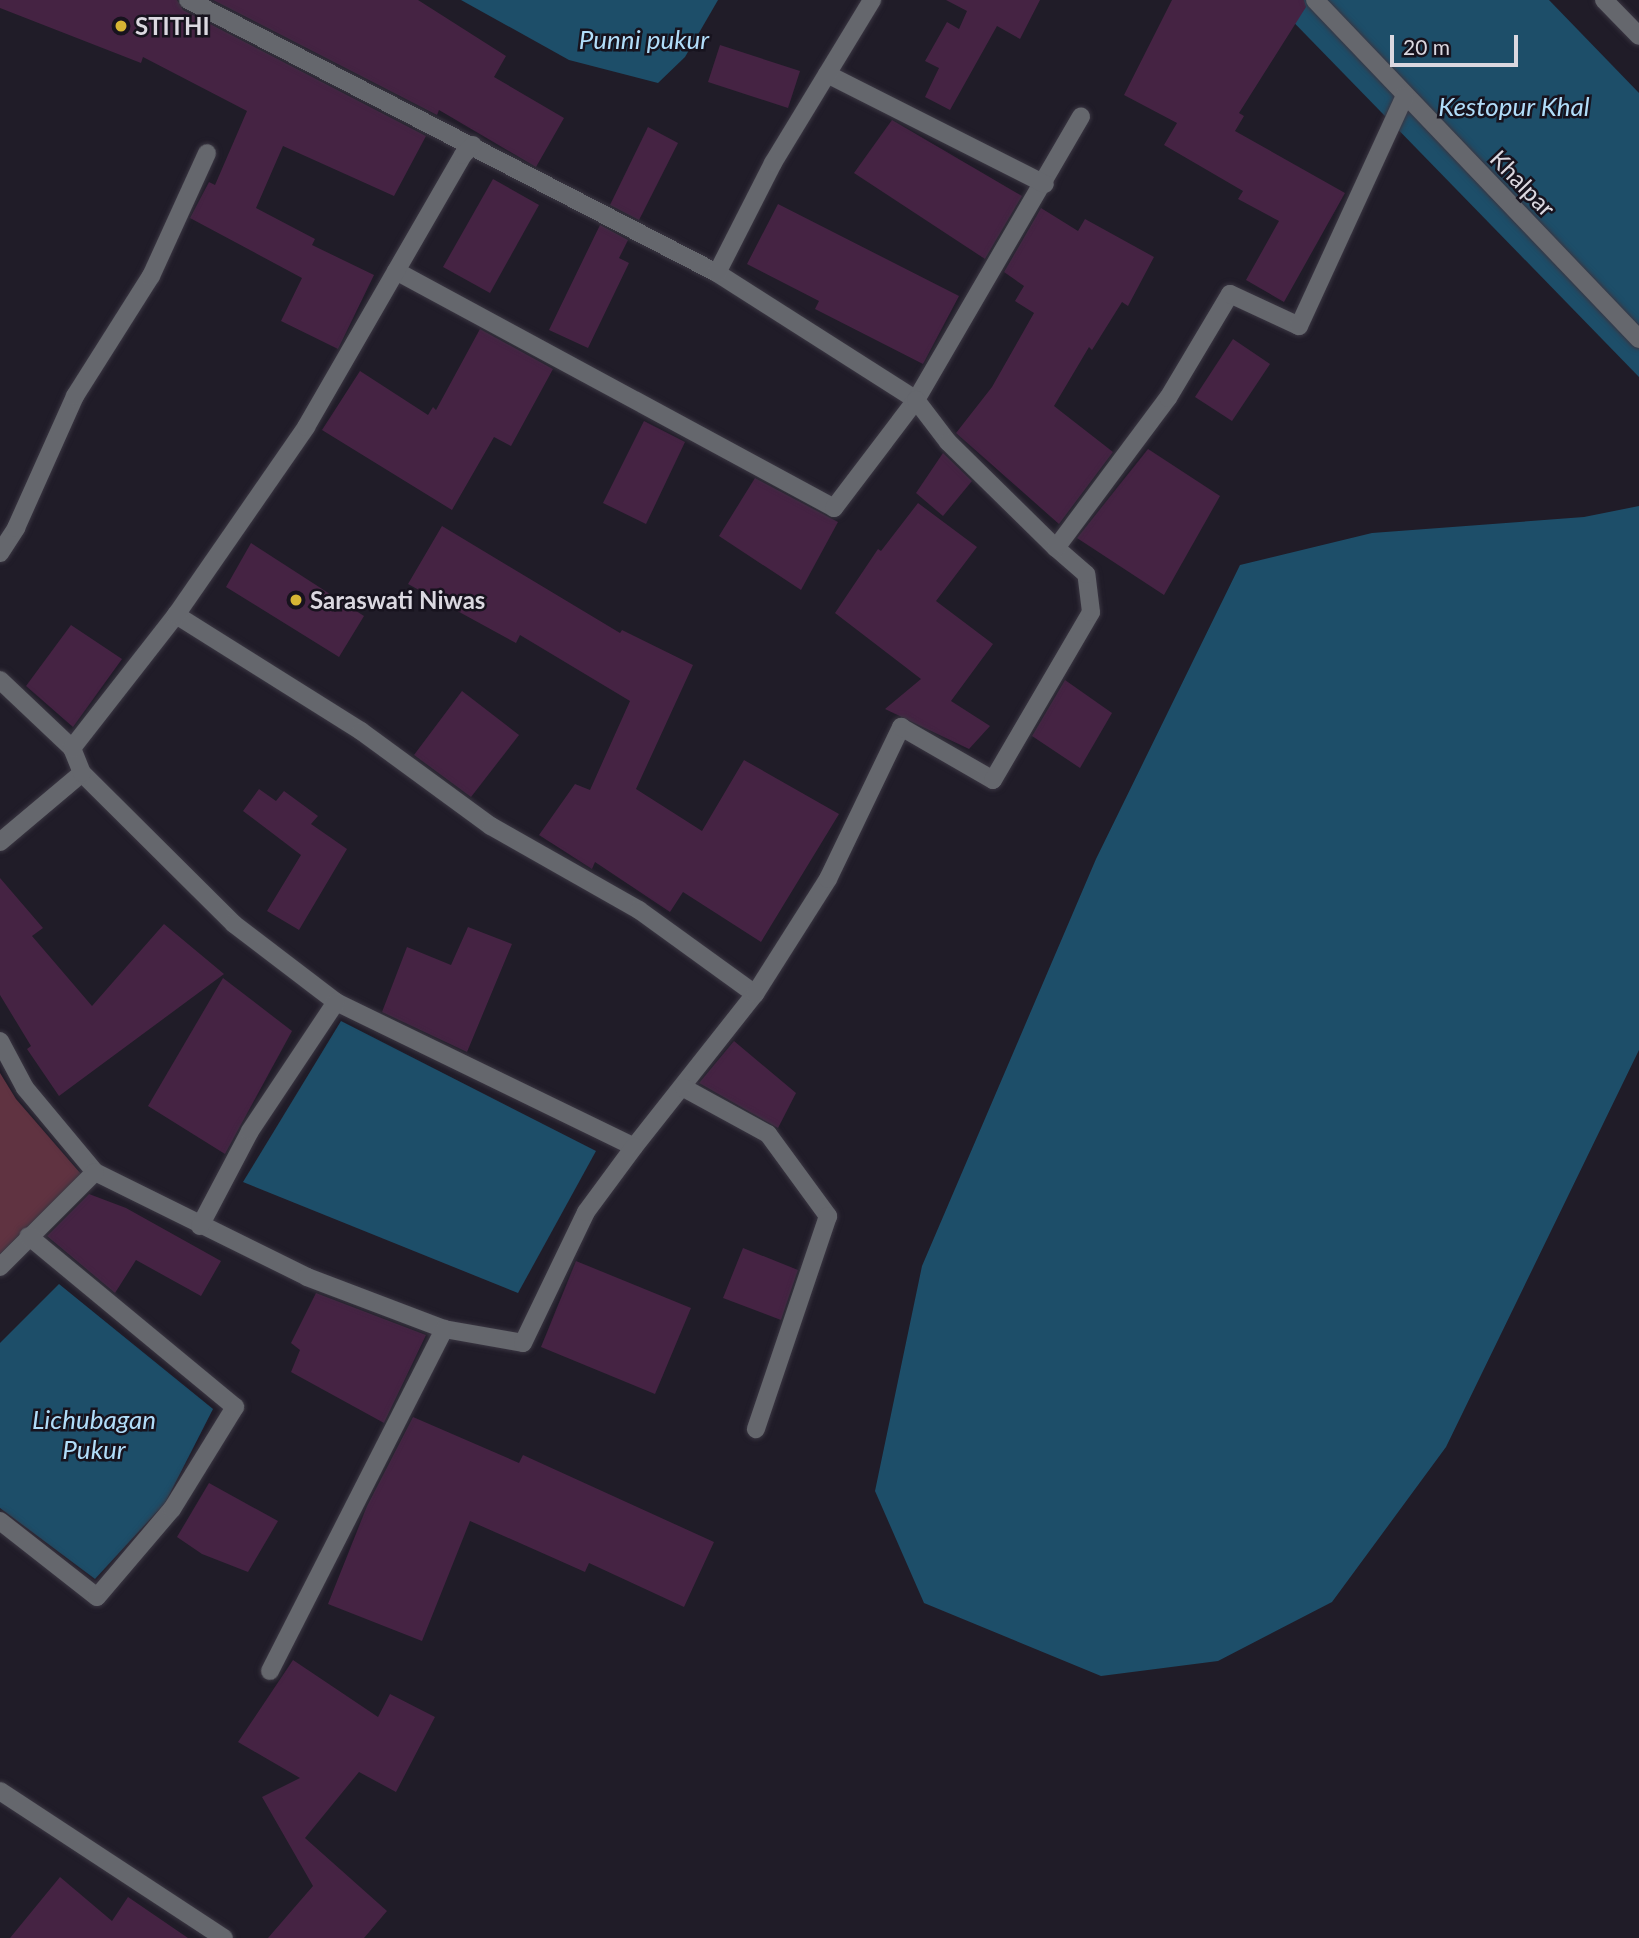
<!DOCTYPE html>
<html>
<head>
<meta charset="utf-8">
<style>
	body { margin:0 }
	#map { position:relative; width:1639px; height:1938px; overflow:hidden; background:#201c28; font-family:Lato,sans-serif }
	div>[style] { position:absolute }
	.green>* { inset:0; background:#603341 }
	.water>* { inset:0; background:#1d4e69 }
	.building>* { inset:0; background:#452343 }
	.roads { filter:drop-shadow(0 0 2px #3a3642) drop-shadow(0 0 2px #3a3642) }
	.minor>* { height:18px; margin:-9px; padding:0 9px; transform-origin:9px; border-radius:9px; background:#65676d }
	.dots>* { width:19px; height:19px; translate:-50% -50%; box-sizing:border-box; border:4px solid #17131e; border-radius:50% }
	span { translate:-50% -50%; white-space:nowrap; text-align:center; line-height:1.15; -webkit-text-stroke:5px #17131e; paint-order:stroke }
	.poi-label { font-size:24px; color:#dbd8e0; font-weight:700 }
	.left { translate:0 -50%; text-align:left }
	.street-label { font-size:24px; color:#dbd8e0 }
	.water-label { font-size:26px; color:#b1ddf9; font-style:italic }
	.scale { position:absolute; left:1390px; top:35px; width:128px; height:32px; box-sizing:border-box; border:4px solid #dbd8e0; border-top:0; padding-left:9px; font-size:21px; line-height:24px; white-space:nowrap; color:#dbd8e0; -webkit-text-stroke:5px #17131e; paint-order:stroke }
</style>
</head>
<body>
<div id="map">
	<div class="green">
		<i style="clip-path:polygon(0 1073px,16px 1099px,81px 1174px,0 1254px)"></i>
	</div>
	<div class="water">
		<i style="clip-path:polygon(461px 0,718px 0,685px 57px,658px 83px,569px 60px)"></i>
		<i style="clip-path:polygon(1272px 0,1549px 0,1639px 93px,1639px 377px)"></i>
		<i style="clip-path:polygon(1639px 506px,1639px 1050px,1446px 1447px,1332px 1602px,1218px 1661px,1101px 1676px,924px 1603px,875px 1491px,922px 1266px,1096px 859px,1240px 565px,1372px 533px,1584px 517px)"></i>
		<i style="clip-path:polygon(341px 1021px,596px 1151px,518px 1293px,243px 1182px)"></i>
		<i style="clip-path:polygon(59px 1284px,213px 1409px,165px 1503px,95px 1579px,0 1508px,0 1343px)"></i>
	</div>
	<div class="building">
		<i style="clip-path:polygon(0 0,177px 0,183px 10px,426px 136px,394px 196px,283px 146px,256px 208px,315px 239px,312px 245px,374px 275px,338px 349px,281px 321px,302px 278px,190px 218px,209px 182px,215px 185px,247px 111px,143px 57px,141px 63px,0 8px)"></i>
		<i style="clip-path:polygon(213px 0,418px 0,506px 56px,494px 77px,564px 118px,536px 167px,439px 110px,437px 115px)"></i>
		<i style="clip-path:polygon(946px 0,1040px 0,1020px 39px,997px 26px,950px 110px,925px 97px,939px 68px,925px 61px,947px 22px,959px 29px,967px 11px)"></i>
		<i style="clip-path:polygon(1172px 0,1304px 0,1306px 7px,1239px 113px,1244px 116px,1235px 131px,1345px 193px,1284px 302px,1246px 280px,1279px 221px,1238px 199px,1243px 191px,1164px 145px,1177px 123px,1124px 95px)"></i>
		<i style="clip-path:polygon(720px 45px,800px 71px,788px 108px,708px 82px)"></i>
		<i style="clip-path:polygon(892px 120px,1022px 196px,985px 259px,854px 173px)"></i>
		<i style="clip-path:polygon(648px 127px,678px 143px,639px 220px,610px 205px)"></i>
		<i style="clip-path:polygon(493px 179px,539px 205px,490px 293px,443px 267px)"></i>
		<i style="clip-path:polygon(778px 204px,959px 296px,923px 364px,815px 309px,819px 301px,747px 264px)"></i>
		<i style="clip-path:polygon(1041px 208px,1078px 231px,1085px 219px,1154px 257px,1128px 306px,1122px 302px,1092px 350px,1089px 347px,1054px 406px,1113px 452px,1059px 524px,956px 433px,992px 387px,1034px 313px,1015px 301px,1024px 286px,1004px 272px)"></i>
		<i style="clip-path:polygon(600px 225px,628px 240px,619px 258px,629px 263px,588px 348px,549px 330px)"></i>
		<i style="clip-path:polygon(480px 329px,553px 369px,511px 446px,494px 437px,452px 510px,322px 430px,360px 371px,428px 415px,433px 407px,436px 410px)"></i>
		<i style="clip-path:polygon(1233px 339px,1270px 364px,1232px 421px,1195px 397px)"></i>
		<i style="clip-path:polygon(644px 421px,685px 442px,646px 524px,603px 503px)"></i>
		<i style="clip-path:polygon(1148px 449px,1220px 496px,1164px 595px,1077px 538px)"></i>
		<i style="clip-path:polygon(943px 453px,972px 481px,943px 516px,916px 493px)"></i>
		<i style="clip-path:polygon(755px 478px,838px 522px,801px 590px,719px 536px)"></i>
		<i style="clip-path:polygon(918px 503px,977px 547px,936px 601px,993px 644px,951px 701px,990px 726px,969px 749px,885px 709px,921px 679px,835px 613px,878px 549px,881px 551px)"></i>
		<i style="clip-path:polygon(442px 526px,620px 633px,622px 630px,693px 665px,636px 789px,702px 831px,744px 760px,839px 814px,761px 942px,683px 892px,670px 912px,595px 862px,592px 869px,539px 835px,575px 784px,590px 790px,630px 701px,520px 635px,516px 643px,408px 584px)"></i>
		<i style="clip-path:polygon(251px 543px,364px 616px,339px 657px,226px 587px)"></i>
		<i style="clip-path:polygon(71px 625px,122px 659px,73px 727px,26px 686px)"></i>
		<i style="clip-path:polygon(1065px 680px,1112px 713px,1080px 768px,1032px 736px)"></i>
		<i style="clip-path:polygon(462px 691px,519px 735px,471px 797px,414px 755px)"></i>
		<i style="clip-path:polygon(259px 789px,276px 801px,284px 791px,318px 816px,311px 824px,347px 849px,299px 930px,267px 911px,301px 855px,243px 811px)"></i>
		<i style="clip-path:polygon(0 878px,43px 928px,32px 936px,92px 1006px,164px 924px,224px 974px,59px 1096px,27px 1049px,31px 1046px,0 995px)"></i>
		<i style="clip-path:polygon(468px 927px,512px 944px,467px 1052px,382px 1012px,407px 947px,451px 965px)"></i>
		<i style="clip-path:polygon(223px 978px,292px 1031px,225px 1154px,148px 1106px)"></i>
		<i style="clip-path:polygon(734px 1041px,796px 1093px,778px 1128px,699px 1083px)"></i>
		<i style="clip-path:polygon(89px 1194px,126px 1208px,221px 1261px,201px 1296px,136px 1260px,115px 1293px,47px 1236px)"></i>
		<i style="clip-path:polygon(743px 1248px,798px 1270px,781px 1320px,723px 1298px)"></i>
		<i style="clip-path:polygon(576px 1261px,691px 1308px,655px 1394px,541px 1347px)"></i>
		<i style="clip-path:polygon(316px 1293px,426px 1335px,384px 1423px,291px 1372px,300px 1350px,291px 1343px)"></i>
		<i style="clip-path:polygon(413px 1417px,519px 1463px,523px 1455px,714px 1542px,684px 1607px,589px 1563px,585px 1572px,470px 1521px,422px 1641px,328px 1604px,367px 1506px)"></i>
		<i style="clip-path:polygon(209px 1483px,278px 1521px,248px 1572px,202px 1554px,177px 1537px)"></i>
		<i style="clip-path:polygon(293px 1660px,378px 1717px,390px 1694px,435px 1717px,396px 1792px,359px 1772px,305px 1838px,387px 1911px,364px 1938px,268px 1938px,313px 1886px,262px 1797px,300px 1778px,238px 1742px)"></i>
		<i style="clip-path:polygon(60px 1877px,112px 1921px,128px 1897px,188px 1938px,10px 1938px)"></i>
	</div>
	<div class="roads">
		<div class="minor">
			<i style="left:188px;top:0;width:595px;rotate:27.3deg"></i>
			<i style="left:717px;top:273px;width:236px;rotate:32.5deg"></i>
			<i style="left:916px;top:400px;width:328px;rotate:-59.8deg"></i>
			<i style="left:1315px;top:0;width:469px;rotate:46.3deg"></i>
			<i style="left:1604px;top:0;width:50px;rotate:45.8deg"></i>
			<i style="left:827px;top:74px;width:244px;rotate:26.8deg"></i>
			<i style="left:396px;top:271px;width:498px;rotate:28.4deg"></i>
			<i style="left:834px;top:508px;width:136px;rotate:-52.8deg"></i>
			<i style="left:916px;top:400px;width:53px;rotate:52.7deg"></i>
			<i style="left:948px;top:442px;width:151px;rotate:44.5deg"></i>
			<i style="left:717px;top:273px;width:123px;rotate:-63deg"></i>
			<i style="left:773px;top:163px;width:191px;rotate:-58.7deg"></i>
			<i style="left:0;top:553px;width:30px;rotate:-57deg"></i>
			<i style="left:16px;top:528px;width:145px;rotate:-65.9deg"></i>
			<i style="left:75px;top:396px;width:142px;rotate:-57.7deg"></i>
			<i style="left:151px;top:276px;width:135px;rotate:-65.5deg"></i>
			<i style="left:176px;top:615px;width:218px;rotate:32.1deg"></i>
			<i style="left:361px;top:731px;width:161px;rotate:36.2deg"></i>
			<i style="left:491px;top:826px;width:170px;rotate:29.6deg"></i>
			<i style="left:639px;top:910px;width:143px;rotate:35.9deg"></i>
			<i style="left:0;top:680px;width:99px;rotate:43.4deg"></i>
			<i style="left:82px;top:773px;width:214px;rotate:44.8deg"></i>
			<i style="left:234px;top:924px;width:128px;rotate:37.4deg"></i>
			<i style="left:336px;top:1002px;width:331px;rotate:25.9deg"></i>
			<i style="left:634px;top:1147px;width:195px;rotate:-51.7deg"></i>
			<i style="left:755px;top:994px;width:136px;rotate:-57.6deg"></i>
			<i style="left:828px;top:879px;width:169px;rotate:-64.3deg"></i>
			<i style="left:901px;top:727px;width:106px;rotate:29.9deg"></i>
			<i style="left:993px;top:780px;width:194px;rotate:-59.7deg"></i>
			<i style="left:1091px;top:612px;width:38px;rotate:-97deg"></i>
			<i style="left:1086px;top:574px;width:40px;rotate:-139deg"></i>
			<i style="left:1056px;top:548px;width:187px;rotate:-53.3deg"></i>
			<i style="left:1168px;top:398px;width:121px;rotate:-59.2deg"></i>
			<i style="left:1230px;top:294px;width:76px;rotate:24.9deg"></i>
			<i style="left:1299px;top:326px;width:253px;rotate:-65.3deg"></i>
			<i style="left:0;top:842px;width:107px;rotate:-40.1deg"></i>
			<i style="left:82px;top:773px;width:27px;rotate:-112deg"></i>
			<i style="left:72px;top:748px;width:169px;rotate:-52deg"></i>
			<i style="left:176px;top:615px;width:229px;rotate:-55.3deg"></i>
			<i style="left:306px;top:427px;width:314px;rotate:-60deg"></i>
			<i style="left:463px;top:155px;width:14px;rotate:-45deg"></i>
			<i style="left:0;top:1041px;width:53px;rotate:62deg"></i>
			<i style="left:25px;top:1088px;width:109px;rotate:50.2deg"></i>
			<i style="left:95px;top:1172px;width:237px;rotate:26.3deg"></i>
			<i style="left:307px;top:1277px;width:147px;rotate:20.8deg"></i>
			<i style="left:444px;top:1329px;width:80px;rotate:10deg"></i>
			<i style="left:523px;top:1343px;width:145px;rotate:-64.3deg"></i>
			<i style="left:586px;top:1212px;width:81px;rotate:-53.6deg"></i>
			<i style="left:684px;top:1088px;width:96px;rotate:28.7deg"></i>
			<i style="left:768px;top:1134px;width:102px;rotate:53.8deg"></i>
			<i style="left:828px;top:1216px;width:225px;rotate:108.7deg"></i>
			<i style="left:200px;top:1226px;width:107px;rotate:-62.2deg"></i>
			<i style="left:250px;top:1131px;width:155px;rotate:-56.3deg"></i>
			<i style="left:0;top:1267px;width:134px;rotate:-45deg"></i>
			<i style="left:0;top:1521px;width:123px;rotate:38.1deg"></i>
			<i style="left:97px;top:1597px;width:116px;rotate:-49.6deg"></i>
			<i style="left:172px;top:1509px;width:120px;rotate:-58.3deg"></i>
			<i style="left:235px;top:1407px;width:268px;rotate:-140.4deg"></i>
			<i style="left:270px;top:1671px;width:384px;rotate:-63deg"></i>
			<i style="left:0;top:1791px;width:268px;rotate:33.3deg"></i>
		</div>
	</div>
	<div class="dots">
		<i style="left:121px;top:26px;background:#d6b534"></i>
		<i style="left:296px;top:600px;background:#d6b534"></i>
	</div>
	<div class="poi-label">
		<span class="left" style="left:135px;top:26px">STITHI</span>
		<span class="left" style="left:310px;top:600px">Saraswati Niwas</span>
	</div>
	<div class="street-label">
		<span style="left:1523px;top:183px;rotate:46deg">Khalpar</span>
	</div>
	<div class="water-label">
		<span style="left:644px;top:40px">Punni pukur</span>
		<span style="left:1514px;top:107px">Kestopur Khal</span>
		<span style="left:94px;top:1435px">Lichubagan<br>Pukur</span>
	</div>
	<div class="scale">20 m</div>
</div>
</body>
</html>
